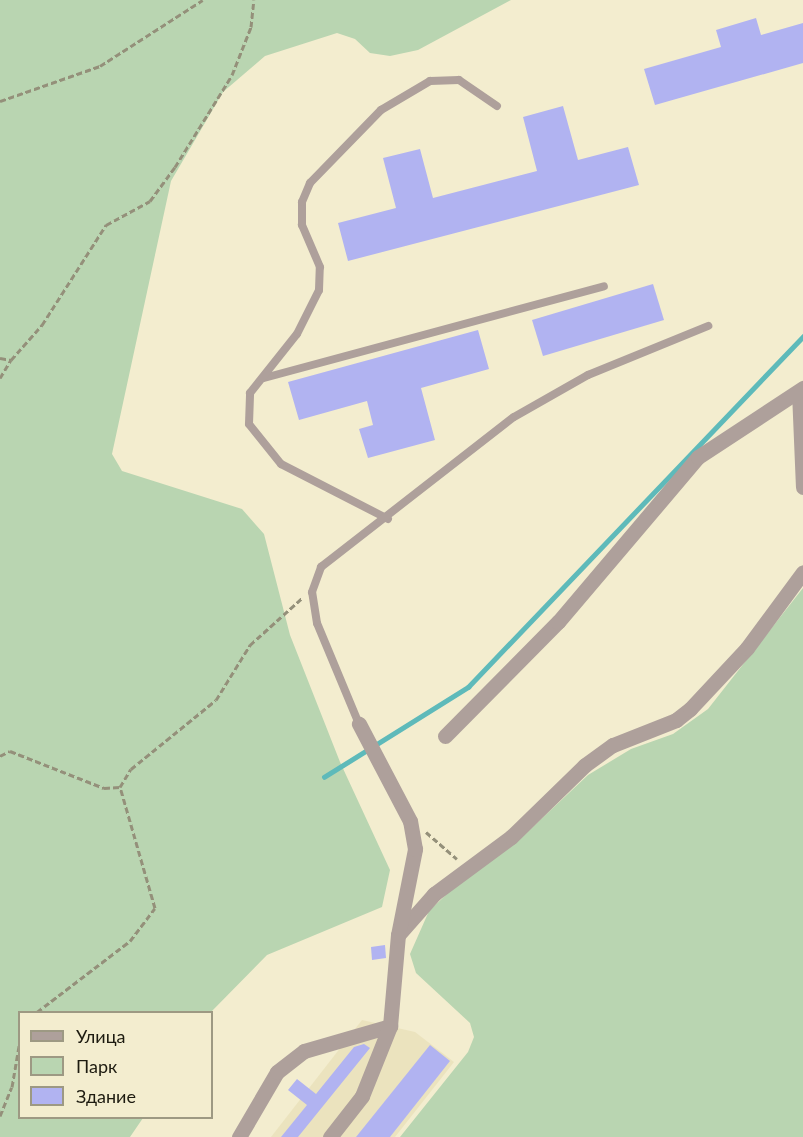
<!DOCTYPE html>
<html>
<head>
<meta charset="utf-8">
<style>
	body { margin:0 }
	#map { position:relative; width:803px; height:1137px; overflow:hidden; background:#f3edcf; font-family:Lato,sans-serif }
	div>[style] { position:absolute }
	.built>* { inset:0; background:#ebe3be }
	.green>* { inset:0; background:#b9d5b1 }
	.stream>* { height:4.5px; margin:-2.25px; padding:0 2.25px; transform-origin:2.25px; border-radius:2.25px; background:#5ebaba }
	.building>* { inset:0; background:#b1b3f1 }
	.path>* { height:3px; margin-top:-1.5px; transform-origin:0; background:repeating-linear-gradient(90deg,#94907a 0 6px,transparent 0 9px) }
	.service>* { height:8px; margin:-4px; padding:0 4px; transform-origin:4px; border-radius:4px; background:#aea09b }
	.minor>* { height:15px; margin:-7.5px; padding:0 7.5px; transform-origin:7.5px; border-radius:7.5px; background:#aea09b }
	span { translate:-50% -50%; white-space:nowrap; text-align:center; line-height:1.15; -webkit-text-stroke:5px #f3edcf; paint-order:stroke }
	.legend { position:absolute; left:18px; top:1011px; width:195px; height:108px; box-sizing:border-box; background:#f3edcf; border:2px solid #9d9983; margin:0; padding:8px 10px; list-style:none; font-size:18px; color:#1d1b10 }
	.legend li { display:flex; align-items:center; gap:12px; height:30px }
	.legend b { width:30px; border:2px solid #9d9983 }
</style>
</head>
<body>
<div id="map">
	<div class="built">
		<i style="clip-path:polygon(362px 1020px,415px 1032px,454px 1062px,395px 1137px,271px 1137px)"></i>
	</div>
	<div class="green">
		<i style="clip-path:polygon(0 0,511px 0,418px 50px,390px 56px,370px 53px,355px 39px,337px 33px,265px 56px,223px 92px,171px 181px,112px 454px,122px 471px,242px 509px,264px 534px,290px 635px,340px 762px,390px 870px,382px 907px,267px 955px,211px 1012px,20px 1012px,20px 1118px,143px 1118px,130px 1137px,0 1137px)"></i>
		<i style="clip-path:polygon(803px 588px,803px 1137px,400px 1137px,468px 1052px,474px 1037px,470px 1023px,416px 973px,410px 954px,429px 911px,469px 873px,520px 839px,588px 775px,631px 749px,673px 734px,708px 709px)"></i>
	</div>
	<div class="stream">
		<i style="left:324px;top:777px;width:170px;rotate:-32deg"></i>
		<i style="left:468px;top:687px;width:485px;rotate:-46.3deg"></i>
	</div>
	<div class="building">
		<i style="clip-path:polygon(756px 18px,761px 35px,803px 23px,803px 63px,655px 105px,644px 69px,721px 47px,716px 30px)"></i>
		<i style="clip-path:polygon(563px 106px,578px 160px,628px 147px,639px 185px,348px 261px,338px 223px,396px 208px,383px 158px,420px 149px,433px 198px,537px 171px,523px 117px)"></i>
		<i style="clip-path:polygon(653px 284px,664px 320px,543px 356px,532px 320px)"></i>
		<i style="clip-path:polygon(478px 330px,489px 369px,421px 388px,435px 440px,368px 458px,359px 429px,373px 425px,367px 401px,299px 420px,288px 382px)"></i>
		<i style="clip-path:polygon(385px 945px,386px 958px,372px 960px,371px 947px)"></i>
		<i style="clip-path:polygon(364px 1044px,370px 1048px,298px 1137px,281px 1137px,307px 1105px,288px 1090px,297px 1079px,316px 1094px,354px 1047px)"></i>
		<i style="clip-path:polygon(430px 1045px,450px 1061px,390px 1137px,356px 1137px)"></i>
	</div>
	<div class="path">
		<i style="left:0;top:101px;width:106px;rotate:-19.3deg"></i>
		<i style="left:100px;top:66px;width:122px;rotate:-32.7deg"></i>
		<i style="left:0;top:358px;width:11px;rotate:10deg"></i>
		<i style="left:11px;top:360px;width:47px;rotate:-48.5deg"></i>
		<i style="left:42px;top:325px;width:119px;rotate:-57.4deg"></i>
		<i style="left:106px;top:225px;width:50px;rotate:-28.6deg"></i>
		<i style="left:150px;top:201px;width:42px;rotate:-53.7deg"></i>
		<i style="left:175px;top:167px;width:108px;rotate:-58.2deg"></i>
		<i style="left:232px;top:75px;width:52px;rotate:-68.4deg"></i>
		<i style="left:251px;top:27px;width:27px;rotate:-84deg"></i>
		<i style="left:0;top:378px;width:21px;rotate:-59deg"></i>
		<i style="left:0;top:756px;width:11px;rotate:-27deg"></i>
		<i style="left:10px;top:751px;width:101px;rotate:21.5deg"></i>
		<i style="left:104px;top:788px;width:16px;rotate:-4deg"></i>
		<i style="left:120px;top:787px;width:21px;rotate:-59deg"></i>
		<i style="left:131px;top:769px;width:109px;rotate:-39.1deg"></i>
		<i style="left:216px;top:700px;width:65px;rotate:-58.3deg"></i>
		<i style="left:250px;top:645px;width:70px;rotate:-42.1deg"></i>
		<i style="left:426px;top:832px;width:41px;rotate:41.1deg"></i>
		<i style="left:37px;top:1012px;width:117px;rotate:-37.4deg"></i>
		<i style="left:130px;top:941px;width:41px;rotate:-52.9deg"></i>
		<i style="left:155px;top:908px;width:126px;rotate:-106.1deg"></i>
		<i style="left:0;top:1116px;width:31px;rotate:-68deg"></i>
		<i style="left:12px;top:1087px;width:48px;rotate:-80.3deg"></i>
	</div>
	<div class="service">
		<i style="left:264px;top:378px;width:352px;rotate:-15.1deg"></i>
		<i style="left:388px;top:519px;width:120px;rotate:-152.8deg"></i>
		<i style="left:281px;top:464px;width:51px;rotate:-128.7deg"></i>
		<i style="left:249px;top:424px;width:31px;rotate:-88deg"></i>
		<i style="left:250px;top:393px;width:75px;rotate:-51.5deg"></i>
		<i style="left:297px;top:334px;width:49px;rotate:-63.4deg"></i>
		<i style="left:319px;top:290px;width:23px;rotate:-88deg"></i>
		<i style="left:320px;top:267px;width:46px;rotate:-113.2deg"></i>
		<i style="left:302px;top:225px;width:23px;rotate:-90deg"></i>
		<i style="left:302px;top:202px;width:21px;rotate:-67deg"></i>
		<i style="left:310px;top:183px;width:102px;rotate:-45.8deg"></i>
		<i style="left:381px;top:110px;width:57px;rotate:-30.6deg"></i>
		<i style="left:430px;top:81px;width:29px;rotate:-2deg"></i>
		<i style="left:459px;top:80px;width:46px;rotate:34.4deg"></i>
		<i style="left:359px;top:724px;width:109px;rotate:-112.6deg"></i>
		<i style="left:317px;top:623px;width:31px;rotate:-99deg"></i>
		<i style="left:312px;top:592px;width:27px;rotate:-70deg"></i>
		<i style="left:321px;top:567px;width:244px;rotate:-37.9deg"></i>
		<i style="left:514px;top:417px;width:85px;rotate:-29.6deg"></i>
		<i style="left:588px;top:375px;width:130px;rotate:-22.2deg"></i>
	</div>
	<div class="minor">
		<i style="left:799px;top:392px;width:95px;rotate:87.6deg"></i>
		<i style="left:445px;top:736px;width:161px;rotate:-45.3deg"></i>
		<i style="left:558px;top:622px;width:216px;rotate:-49.7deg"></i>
		<i style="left:698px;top:457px;width:126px;rotate:-33.3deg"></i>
		<i style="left:398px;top:935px;width:55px;rotate:-48.7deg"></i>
		<i style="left:434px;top:894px;width:96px;rotate:-36.5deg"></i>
		<i style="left:511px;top:837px;width:103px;rotate:-44.2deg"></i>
		<i style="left:585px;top:765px;width:34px;rotate:-36deg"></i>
		<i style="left:613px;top:745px;width:68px;rotate:-21.6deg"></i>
		<i style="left:676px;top:720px;width:18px;rotate:-38deg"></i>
		<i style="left:690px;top:709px;width:83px;rotate:-46.9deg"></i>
		<i style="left:747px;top:648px;width:94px;rotate:-53.6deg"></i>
		<i style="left:239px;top:1137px;width:75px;rotate:-59.7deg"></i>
		<i style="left:277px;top:1072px;width:34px;rotate:-38deg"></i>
		<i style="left:304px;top:1051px;width:90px;rotate:-16.2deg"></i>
		<i style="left:390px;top:1026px;width:91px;rotate:-85deg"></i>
		<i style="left:398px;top:935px;width:88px;rotate:-78.8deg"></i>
		<i style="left:415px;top:849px;width:28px;rotate:-100deg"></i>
		<i style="left:410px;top:821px;width:110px;rotate:-117.7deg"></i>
		<i style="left:330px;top:1137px;width:52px;rotate:-52deg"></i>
		<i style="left:362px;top:1096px;width:75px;rotate:-68.2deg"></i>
	</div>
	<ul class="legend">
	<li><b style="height:8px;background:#aea09b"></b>Улица</li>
	<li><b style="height:16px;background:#b9d5b1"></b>Парк</li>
	<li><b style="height:16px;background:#b1b3f1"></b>Здание</li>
	</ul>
</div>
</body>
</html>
